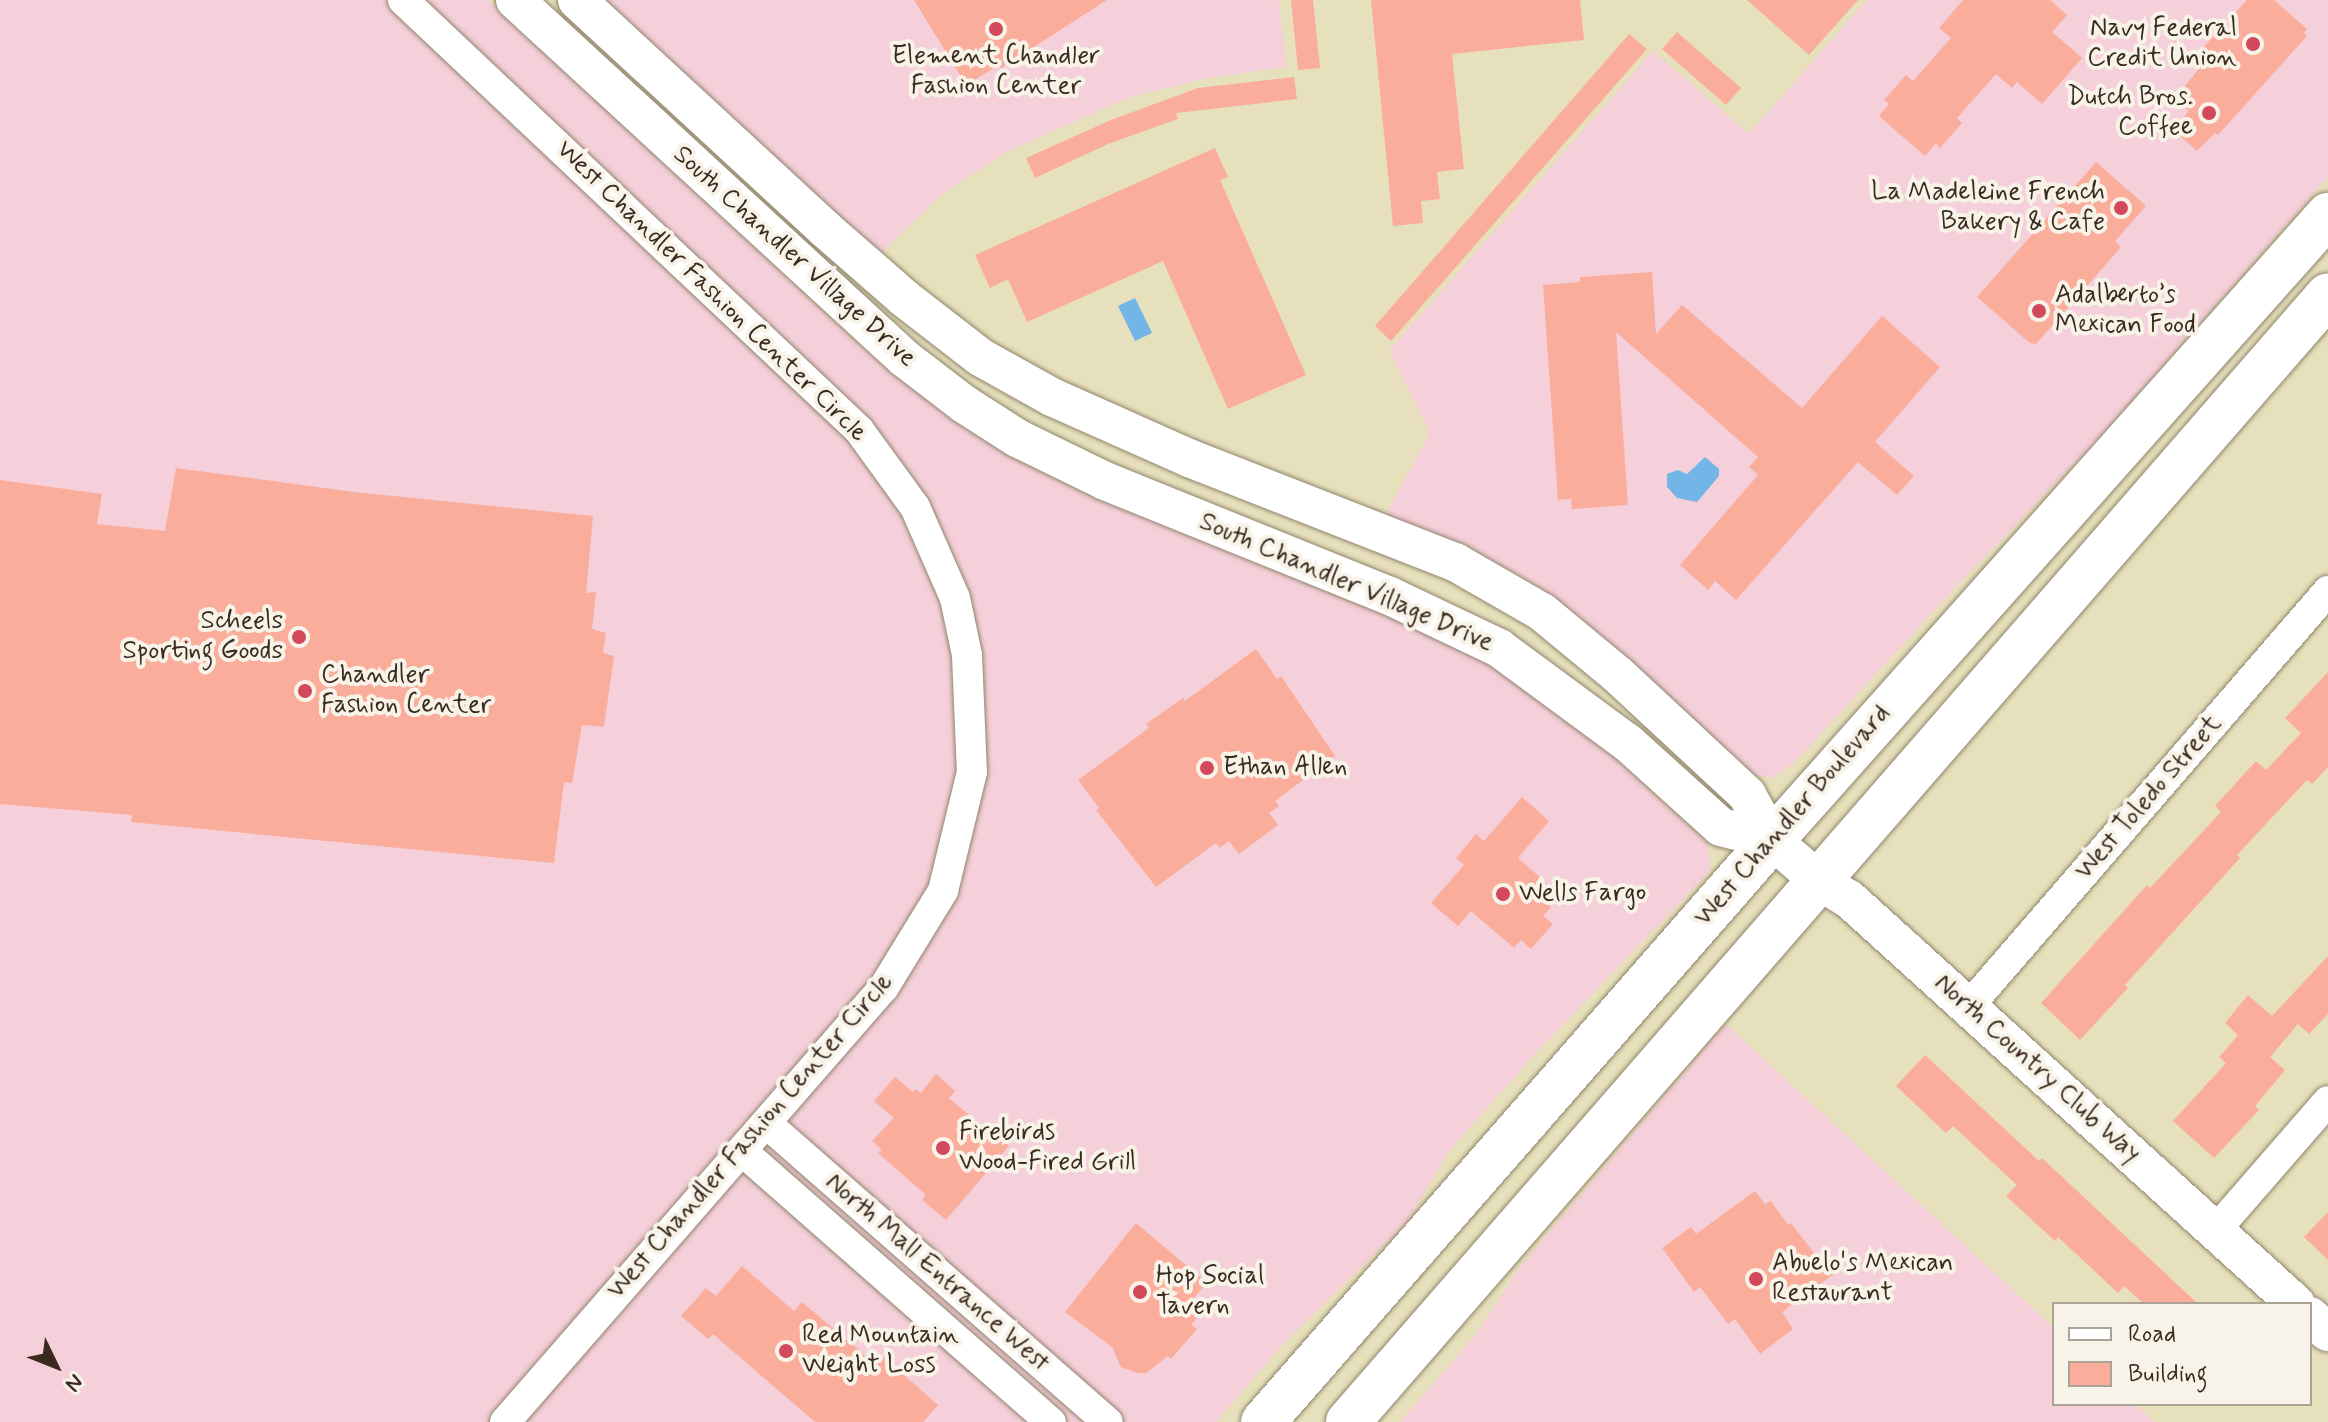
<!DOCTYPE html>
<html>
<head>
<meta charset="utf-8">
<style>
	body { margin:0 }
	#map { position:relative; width:2328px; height:1422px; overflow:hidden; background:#e7e0bc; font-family:Mynerve,sans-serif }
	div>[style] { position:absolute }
	.built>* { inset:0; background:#f5cfd9 }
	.water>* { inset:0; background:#72b6e8 }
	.building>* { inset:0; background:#fbad9b }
	.roads { filter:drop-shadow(0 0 2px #91856d) drop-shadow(0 0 2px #91856d) }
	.minor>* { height:30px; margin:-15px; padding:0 15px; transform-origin:15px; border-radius:15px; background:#fff }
	.tertiary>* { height:38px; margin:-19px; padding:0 19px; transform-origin:19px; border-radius:19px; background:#fff }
	.secondary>* { height:44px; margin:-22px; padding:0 22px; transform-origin:22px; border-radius:22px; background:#fff }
	.dots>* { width:22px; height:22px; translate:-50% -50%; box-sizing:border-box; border:4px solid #f7f3e8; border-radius:50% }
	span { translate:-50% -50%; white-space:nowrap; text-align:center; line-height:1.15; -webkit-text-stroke:8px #f7f3e8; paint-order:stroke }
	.poi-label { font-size:26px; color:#3b2a1e }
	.right { translate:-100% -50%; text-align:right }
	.left { translate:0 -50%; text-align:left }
	.street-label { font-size:26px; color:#3b2a1e }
	.legend { position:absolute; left:2052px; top:1302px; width:260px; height:104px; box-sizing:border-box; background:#f7f3e8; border:2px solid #aca397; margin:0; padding:10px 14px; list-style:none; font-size:24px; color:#3b2a1e }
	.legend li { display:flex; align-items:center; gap:16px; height:40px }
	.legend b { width:40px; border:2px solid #aca397 }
	.north { position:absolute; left:16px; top:1326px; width:80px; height:80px; -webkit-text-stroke:6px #f7f3e8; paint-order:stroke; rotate:133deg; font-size:22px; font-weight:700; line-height:32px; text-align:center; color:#3b2a1e }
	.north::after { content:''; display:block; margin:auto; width:28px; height:36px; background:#3b2a1e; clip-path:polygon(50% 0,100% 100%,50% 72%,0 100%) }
</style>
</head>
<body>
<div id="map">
	<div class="built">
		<i style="clip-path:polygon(0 0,488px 0,855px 341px,924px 397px,978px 435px,1076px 488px,1426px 629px,1490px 663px,1598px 742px,1707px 843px,1711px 870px,1533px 1056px,1449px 1151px,1408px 1221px,1283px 1344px,1216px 1422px,0 1422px)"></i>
		<i style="clip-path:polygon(606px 0,1279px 0,1286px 67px,1207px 78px,1130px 97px,1008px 151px,941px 195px,878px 256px)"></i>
		<i style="clip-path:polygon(1867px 0,2328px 0,2328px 177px,2100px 437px,1950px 593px,1795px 762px,1774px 777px,1755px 776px,1585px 624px,1532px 582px,1450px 540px,1385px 515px,1430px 433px,1389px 351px,1653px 51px,1749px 134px)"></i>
		<i style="clip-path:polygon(1726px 1024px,2054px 1328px,2054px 1404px,2135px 1404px,2155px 1422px,1400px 1422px,1476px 1334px,1523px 1263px)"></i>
	</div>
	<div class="water">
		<i style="clip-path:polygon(1135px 298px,1152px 333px,1135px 341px,1118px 306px)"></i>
		<i style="clip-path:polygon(1705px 457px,1719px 469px,1719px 476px,1697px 502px,1677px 498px,1667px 487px,1667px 474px,1678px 470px,1687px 474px)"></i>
	</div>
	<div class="building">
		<i style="clip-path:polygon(914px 0,1107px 0,1001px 68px,999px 65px,966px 85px)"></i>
		<i style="clip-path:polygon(1291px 0,1313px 0,1320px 68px,1298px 70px)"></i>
		<i style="clip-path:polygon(1371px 0,1580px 0,1584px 40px,1452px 54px,1464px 169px,1437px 172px,1440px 199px,1421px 201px,1423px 223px,1393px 226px)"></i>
		<i style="clip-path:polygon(1747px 0,1858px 0,1809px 55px)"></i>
		<i style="clip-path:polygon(1963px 0,2050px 0,2067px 15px,2052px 32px,2082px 58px,2042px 104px,2017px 82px,2012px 88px,1996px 74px,1957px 118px,1962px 123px,1940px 148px,1936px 143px,1925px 156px,1879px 116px,1889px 104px,1884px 100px,1906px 75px,1913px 81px,1951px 38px,1939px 28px)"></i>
		<i style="clip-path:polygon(2247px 0,2274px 0,2307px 29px,2304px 33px,2307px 36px,2218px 135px,2215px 133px,2197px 151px,2173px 130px,2189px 111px,2183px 106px,2189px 100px,2184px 97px,2190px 90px,2185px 86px,2202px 65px,2199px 63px,2203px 55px,2199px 52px)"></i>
		<i style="clip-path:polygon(1677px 32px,1741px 88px,1726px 105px,1662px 49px)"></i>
		<i style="clip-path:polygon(1629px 34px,1647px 49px,1391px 341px,1375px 326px)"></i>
		<i style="clip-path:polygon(1294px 77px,1297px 99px,1176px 113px,1178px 119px,1108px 144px,1035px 178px,1026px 158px,1111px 120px,1198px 88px)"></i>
		<i style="clip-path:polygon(1215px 148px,1228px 177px,1220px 180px,1306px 375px,1228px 409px,1163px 261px,1027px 322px,1008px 279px,990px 288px,975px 255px)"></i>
		<i style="clip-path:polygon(2096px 162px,2146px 206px,2115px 241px,2121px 247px,2036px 344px,2030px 343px,1977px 297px)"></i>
		<i style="clip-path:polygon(1652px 272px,1656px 334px,1682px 305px,1802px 408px,1882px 316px,1940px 367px,1875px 442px,1914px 476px,1897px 495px,1858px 462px,1736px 600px,1715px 581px,1708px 590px,1680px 565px,1758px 475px,1749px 467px,1758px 457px,1616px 332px,1628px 505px,1572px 509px,1571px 499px,1558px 500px,1543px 285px,1580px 282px,1580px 277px)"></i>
		<i style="clip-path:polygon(176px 468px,354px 492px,593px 516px,586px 593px,596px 592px,592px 629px,606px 633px,603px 653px,614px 656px,604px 727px,582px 725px,572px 783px,564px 782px,554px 863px,131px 822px,132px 815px,0 804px,0 480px,102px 494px,97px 524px,165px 531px)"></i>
		<i style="clip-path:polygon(1256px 649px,1277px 679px,1281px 676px,1335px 756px,1275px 801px,1279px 806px,1269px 813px,1278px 825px,1239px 854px,1229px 841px,1220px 848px,1216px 843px,1156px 887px,1096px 810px,1099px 808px,1078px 780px,1149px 728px,1146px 724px,1183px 698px,1185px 701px)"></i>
		<i style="clip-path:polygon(2328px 672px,2328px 767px,2312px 784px,2307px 780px,2237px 855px,2240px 858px,2125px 985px,2128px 988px,2080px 1040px,2041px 1003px,2147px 885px,2150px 888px,2221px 812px,2215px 806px,2256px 761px,2266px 770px,2301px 733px,2285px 718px)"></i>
		<i style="clip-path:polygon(1522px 797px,1549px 821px,1518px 858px,1549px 885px,1539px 896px,1551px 907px,1543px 916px,1553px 924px,1531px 949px,1521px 940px,1514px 948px,1471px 911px,1458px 926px,1431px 903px,1464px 865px,1456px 858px,1476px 834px,1484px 841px)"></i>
		<i style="clip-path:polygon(2328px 956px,2328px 1014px,2309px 1034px,2298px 1024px,2270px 1057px,2285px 1070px,2255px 1106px,2259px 1110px,2214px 1158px,2173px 1121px,2226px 1063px,2219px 1057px,2238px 1035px,2225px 1023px,2248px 995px,2272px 1016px)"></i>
		<i style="clip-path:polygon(1925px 1055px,2039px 1161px,2042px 1158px,2198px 1304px,2144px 1304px,2124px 1286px,2118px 1293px,2058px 1237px,2055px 1241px,2006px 1196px,2017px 1185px,1953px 1126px,1946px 1133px,1896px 1086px)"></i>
		<i style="clip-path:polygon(936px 1074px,955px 1091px,949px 1098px,984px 1128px,989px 1122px,1007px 1138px,1004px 1141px,1009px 1146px,946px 1220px,922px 1200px,926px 1195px,878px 1153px,882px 1150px,872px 1141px,894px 1118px,874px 1101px,895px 1077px,913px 1092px,915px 1089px,921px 1093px)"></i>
		<i style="clip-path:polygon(1755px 1191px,1765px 1204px,1771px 1201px,1788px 1225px,1791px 1223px,1817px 1257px,1824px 1252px,1838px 1271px,1782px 1312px,1793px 1329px,1760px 1354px,1735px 1319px,1728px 1324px,1700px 1287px,1694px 1292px,1662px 1248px,1691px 1227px,1696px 1234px)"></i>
		<i style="clip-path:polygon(2328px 1212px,2328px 1260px,2304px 1237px)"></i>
		<i style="clip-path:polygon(1136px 1223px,1207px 1283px,1191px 1301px,1203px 1311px,1191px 1325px,1197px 1329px,1171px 1359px,1168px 1356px,1146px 1373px,1137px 1373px,1121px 1367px,1112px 1347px,1065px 1312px)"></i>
		<i style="clip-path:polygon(742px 1266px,794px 1311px,802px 1302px,874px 1363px,881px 1355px,938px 1405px,923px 1422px,815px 1422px,713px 1334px,708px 1339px,681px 1316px,706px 1288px,716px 1296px)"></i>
	</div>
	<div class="roads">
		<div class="minor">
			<i style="left:403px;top:0;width:627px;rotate:43.32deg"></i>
			<i style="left:859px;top:430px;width:95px;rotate:54deg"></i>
			<i style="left:915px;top:507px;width:99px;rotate:66.3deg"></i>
			<i style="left:955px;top:598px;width:58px;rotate:78.1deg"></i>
			<i style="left:967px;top:655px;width:117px;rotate:87.6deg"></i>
			<i style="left:972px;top:772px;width:122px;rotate:103.7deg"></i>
			<i style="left:943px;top:891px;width:113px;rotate:121.6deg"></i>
			<i style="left:884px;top:987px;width:577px;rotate:131.06deg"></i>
			<i style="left:1969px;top:1006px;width:549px;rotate:-49.14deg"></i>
			<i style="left:766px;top:1123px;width:454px;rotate:41.2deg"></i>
			<i style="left:742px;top:1151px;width:411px;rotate:41.3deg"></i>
			<i style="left:2215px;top:1231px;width:172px;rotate:-49deg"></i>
		</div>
		<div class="tertiary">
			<i style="left:515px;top:0;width:529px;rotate:42.62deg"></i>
			<i style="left:904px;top:358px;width:76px;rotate:37.5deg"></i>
			<i style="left:964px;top:404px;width:63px;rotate:32.7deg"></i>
			<i style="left:1017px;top:438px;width:98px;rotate:26deg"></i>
			<i style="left:1105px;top:481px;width:307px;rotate:22deg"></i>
			<i style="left:1390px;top:596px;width:121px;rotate:25.5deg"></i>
			<i style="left:1499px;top:648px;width:160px;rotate:36.4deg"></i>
			<i style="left:1628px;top:743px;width:125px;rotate:42.1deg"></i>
			<i style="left:1721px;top:827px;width:53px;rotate:14.3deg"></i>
			<i style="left:577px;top:0;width:338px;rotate:42.7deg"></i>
			<i style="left:825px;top:229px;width:105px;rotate:41.1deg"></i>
			<i style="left:904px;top:298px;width:96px;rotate:37.8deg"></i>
			<i style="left:980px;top:357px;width:82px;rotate:29.1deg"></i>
			<i style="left:1052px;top:397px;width:150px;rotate:24deg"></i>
			<i style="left:1189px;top:458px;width:286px;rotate:21.4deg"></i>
			<i style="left:1455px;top:562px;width:100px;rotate:29.9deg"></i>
			<i style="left:1542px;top:612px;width:97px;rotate:39.6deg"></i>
			<i style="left:1617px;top:674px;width:178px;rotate:42.9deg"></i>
			<i style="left:1747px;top:795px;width:51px;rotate:60.9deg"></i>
			<i style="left:1772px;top:840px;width:61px;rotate:41deg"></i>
			<i style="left:1818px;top:880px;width:36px;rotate:32deg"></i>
			<i style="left:1849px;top:899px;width:603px;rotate:42.18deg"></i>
			<i style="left:2310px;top:1316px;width:24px;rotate:42deg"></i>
		</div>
		<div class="secondary">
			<i style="left:1263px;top:1422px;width:773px;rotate:-48.83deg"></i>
			<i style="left:1772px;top:840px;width:837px;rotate:-48.34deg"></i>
			<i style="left:1348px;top:1422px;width:1493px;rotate:-48.99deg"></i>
		</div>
	</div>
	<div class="dots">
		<i style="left:996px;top:29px;background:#d1495b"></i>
		<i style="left:2253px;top:44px;background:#d1495b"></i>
		<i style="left:2209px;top:113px;background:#d1495b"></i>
		<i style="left:2121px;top:208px;background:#d1495b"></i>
		<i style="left:2039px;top:311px;background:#d1495b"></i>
		<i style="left:299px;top:637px;background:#d1495b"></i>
		<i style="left:305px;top:691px;background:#d1495b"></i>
		<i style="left:1207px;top:768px;background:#d1495b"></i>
		<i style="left:1503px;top:894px;background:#d1495b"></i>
		<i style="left:943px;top:1148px;background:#d1495b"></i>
		<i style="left:1756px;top:1279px;background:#d1495b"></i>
		<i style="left:1140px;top:1292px;background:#d1495b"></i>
		<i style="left:786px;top:1351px;background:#d1495b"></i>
	</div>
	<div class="poi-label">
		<span class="right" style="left:2237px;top:44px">Navy Federal<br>Credit Union</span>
		<span style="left:996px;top:72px">Element Chandler<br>Fashion Center</span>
		<span class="right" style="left:2193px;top:113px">Dutch Bros.<br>Coffee</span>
		<span class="right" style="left:2105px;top:208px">La Madeleine French<br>Bakery &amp; Cafe</span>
		<span class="left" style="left:2055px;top:311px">Adalberto’s<br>Mexican Food</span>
		<span class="right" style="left:283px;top:637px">Scheels<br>Sporting Goods</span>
		<span class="left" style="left:321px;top:691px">Chandler<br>Fashion Center</span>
		<span class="left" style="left:1223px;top:768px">Ethan Allen</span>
		<span class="left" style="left:1519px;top:894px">Wells Fargo</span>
		<span class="left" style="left:959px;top:1148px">Firebirds<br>Wood-Fired Grill</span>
		<span class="left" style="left:1772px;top:1279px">Abuelo's Mexican<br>Restaurant</span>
		<span class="left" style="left:1156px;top:1292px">Hop Social<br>Tavern</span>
		<span class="left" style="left:802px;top:1351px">Red Mountain<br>Weight Loss</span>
	</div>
	<div class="street-label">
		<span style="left:794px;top:257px;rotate:42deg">South Chandler Village Drive</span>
		<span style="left:711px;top:292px;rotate:44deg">West Chandler Fashion Center Circle</span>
		<span style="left:1346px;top:583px;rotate:23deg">South Chandler Village Drive</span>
		<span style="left:2149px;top:798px;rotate:-49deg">West Toledo Street</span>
		<span style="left:1793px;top:816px;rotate:-49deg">West Chandler Boulevard</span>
		<span style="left:2037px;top:1069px;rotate:42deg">North Country Club Way</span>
		<span style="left:751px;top:1137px;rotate:-49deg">West Chandler Fashion Center Circle</span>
		<span style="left:937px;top:1273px;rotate:41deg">North Mall Entrance West</span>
	</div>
	<ul class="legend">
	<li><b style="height:10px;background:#fff"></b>Road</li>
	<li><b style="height:22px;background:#fbad9b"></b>Building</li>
	</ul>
	<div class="north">N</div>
</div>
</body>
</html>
